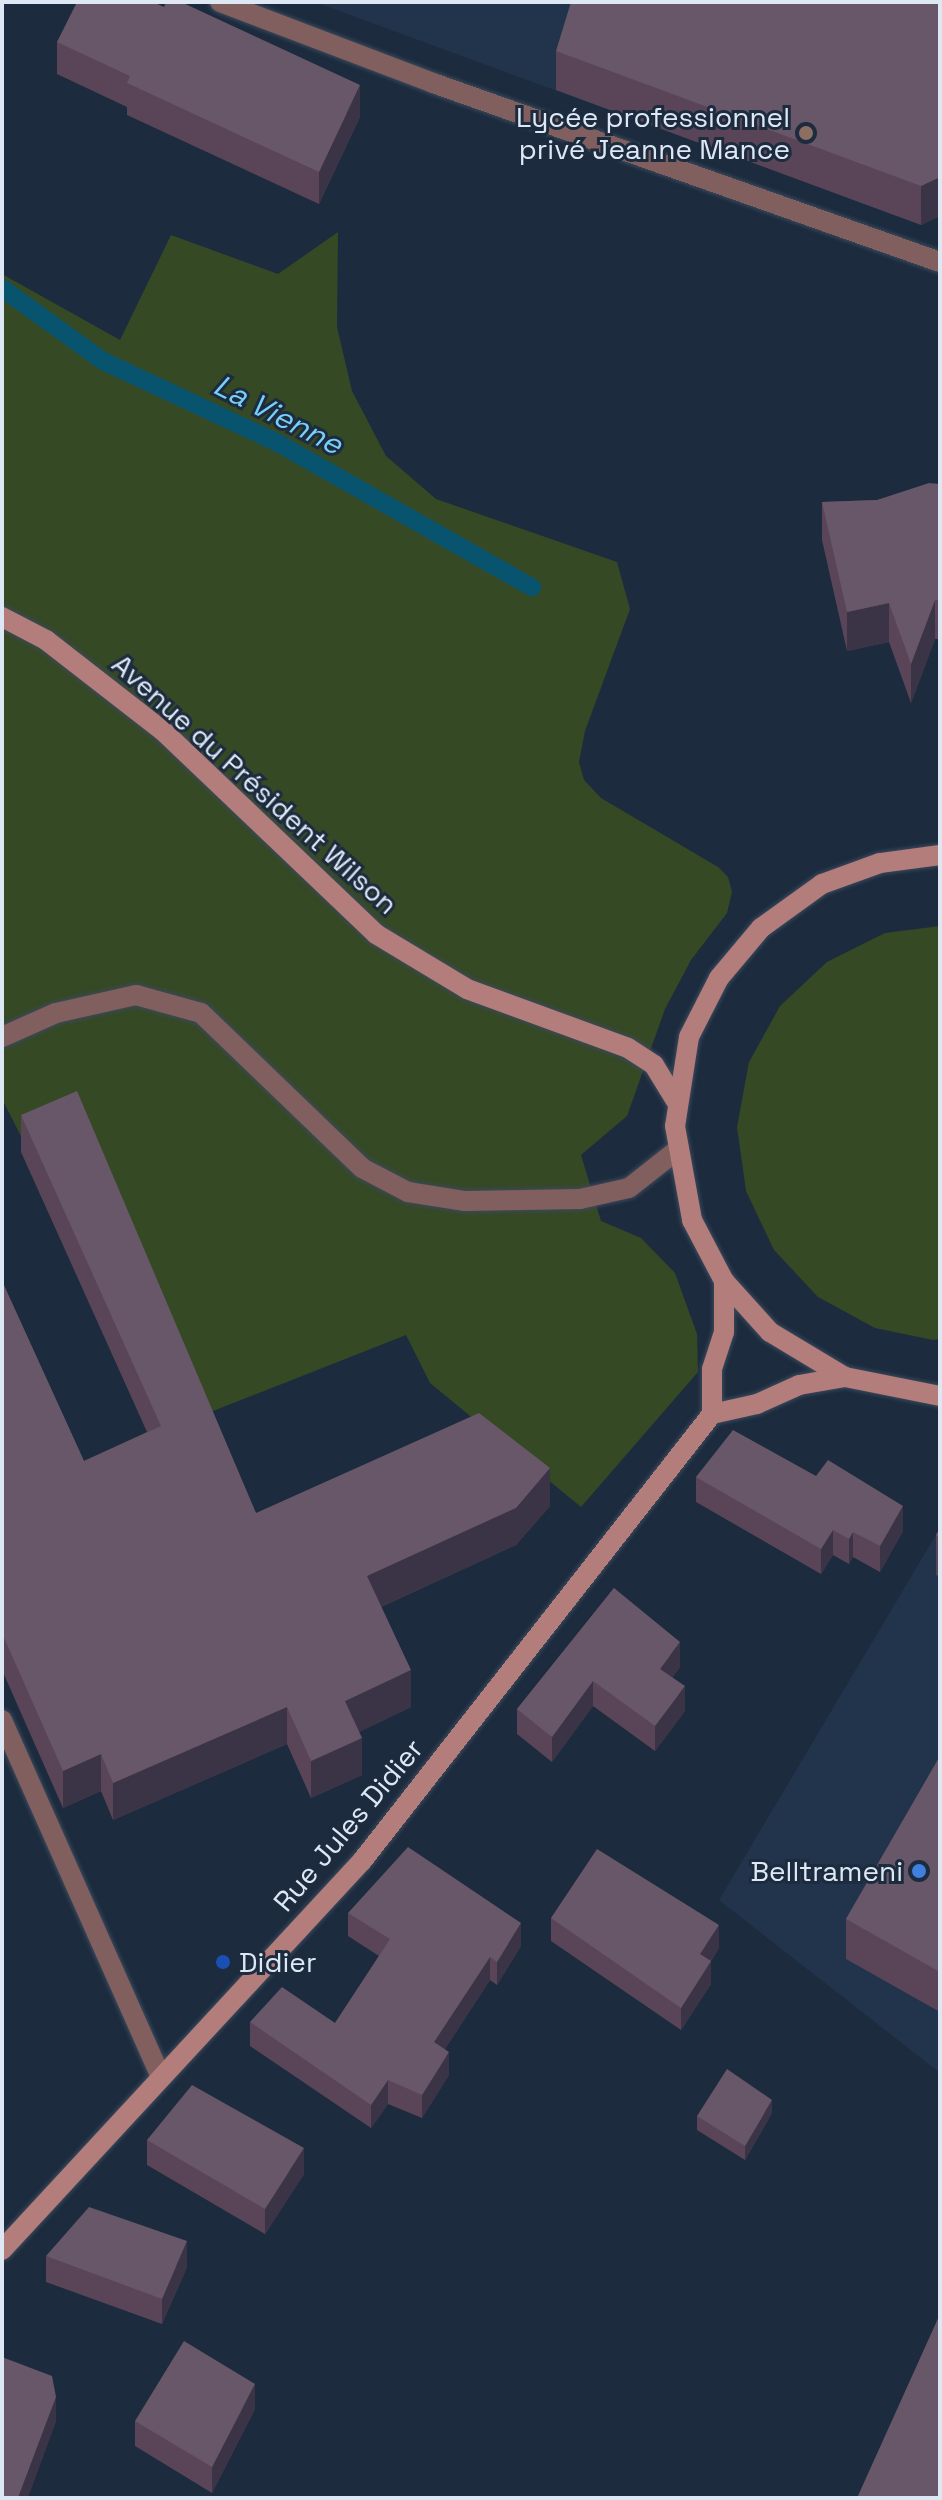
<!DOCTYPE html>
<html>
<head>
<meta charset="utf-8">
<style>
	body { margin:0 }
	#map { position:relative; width:942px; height:2500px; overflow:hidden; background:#1c2b3e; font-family:"Space Grotesk",sans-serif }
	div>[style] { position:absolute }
	.built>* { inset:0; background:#22344c }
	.green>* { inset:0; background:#364925 }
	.stream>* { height:18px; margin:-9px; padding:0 9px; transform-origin:9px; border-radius:9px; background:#08546f }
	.roads { filter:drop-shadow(0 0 2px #3b495b) drop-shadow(0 0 2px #3b495b) }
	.lane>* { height:20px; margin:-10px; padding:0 10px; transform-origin:10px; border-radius:10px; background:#815f5e }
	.street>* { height:20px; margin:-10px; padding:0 10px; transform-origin:10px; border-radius:10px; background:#815f5e }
	.secondary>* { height:20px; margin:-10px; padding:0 10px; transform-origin:10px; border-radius:10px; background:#b27d7a }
	.wall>* { inset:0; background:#594557 }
	.shaded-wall>* { inset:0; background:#3b3346 }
	.building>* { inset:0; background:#675768 }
	.dots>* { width:22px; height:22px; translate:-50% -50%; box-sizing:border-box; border:4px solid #1c2b3e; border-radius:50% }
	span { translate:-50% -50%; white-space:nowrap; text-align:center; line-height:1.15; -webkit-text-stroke:6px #1c2b3e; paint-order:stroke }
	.poi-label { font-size:28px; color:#dee8f5 }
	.right { translate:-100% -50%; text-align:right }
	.left { translate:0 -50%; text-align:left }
	.street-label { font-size:28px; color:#dee8f5 }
	.water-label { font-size:30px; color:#77d0f9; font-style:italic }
	.frame { position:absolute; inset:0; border:4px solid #dee8f5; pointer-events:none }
</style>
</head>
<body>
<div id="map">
	<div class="built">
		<i style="clip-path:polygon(315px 2px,940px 2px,940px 216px,921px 225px)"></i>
		<i style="clip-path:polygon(940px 1528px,940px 2073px,719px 1900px)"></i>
	</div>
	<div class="green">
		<i style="clip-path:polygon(338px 232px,337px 327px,352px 391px,386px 456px,436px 499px,617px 562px,630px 609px,585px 731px,579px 762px,584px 780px,601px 798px,718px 867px,728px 877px,732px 892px,727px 913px,691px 960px,665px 1009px,627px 1116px,581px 1155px,601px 1221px,641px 1238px,675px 1273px,697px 1334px,698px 1372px,581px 1507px,430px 1383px,406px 1335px,203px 1415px,25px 1144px,2px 1099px,2px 274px,120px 340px,171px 235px,278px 274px)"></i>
		<i style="clip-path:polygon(940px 926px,940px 1339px,933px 1340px,875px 1328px,818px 1297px,774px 1250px,746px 1191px,737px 1127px,749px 1062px,780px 1006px,827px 962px,885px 933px)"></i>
	</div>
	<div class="stream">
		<i style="left:2px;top:288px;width:125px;rotate:35.9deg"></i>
		<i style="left:103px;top:361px;width:193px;rotate:25.1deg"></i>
		<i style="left:278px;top:443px;width:292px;rotate:29.6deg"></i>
	</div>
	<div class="roads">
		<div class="lane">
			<i style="left:2px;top:1720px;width:391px;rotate:66deg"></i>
		</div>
		<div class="street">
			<i style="left:220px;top:2px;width:228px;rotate:20.8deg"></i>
			<i style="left:433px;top:83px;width:538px;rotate:19.45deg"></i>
			<i style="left:2px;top:1037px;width:59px;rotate:-24deg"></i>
			<i style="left:56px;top:1013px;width:82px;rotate:-12.7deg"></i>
			<i style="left:136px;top:995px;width:67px;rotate:15.5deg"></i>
			<i style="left:201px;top:1013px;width:223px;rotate:43.9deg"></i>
			<i style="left:362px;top:1168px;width:52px;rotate:27.6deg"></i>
			<i style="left:408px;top:1192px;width:58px;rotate:9deg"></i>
			<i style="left:465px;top:1201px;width:115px;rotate:-1deg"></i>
			<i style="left:580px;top:1199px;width:50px;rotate:-12.7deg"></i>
			<i style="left:629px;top:1188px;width:60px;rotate:-38.2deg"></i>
		</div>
		<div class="secondary">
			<i style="left:2px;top:617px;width:50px;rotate:27.6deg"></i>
			<i style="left:46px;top:640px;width:148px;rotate:37.9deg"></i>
			<i style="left:163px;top:731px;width:294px;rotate:43.6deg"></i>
			<i style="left:376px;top:934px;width:106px;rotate:31.1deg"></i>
			<i style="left:467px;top:989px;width:171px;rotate:20.1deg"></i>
			<i style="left:628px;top:1048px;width:31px;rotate:33deg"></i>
			<i style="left:654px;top:1065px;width:42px;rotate:58.6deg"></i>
			<i style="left:940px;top:855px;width:61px;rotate:172.4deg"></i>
			<i style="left:880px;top:863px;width:62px;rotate:160.1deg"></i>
			<i style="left:822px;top:884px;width:75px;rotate:144.2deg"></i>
			<i style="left:761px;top:928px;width:65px;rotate:130deg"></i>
			<i style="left:719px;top:978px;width:66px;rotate:117deg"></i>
			<i style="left:689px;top:1037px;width:90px;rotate:98.9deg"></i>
			<i style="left:675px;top:1126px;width:96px;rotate:79.7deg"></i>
			<i style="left:692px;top:1220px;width:69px;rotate:62.3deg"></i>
			<i style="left:724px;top:1281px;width:69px;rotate:48deg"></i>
			<i style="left:770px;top:1332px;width:87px;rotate:31deg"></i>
			<i style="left:845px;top:1377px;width:97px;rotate:11.3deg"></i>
			<i style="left:712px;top:1414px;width:46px;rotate:-12.5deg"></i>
			<i style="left:757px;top:1404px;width:46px;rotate:-24.3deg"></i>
			<i style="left:799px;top:1385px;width:47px;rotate:-9.9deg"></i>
			<i style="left:2px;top:2250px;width:530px;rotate:-47.22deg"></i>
			<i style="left:362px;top:1861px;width:568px;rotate:-51.94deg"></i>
			<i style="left:712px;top:1414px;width:45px;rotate:-90deg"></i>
			<i style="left:712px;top:1369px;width:39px;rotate:-72deg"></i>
			<i style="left:724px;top:1332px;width:51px;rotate:-90deg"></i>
		</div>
	</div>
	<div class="wall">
		<i style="clip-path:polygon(940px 2px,940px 216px,921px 225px,556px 90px,556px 51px)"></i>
		<i style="clip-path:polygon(57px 42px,360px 117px,319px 204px,127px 115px,127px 107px,57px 74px)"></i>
		<i style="clip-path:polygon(940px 484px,940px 639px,935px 639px,911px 703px,889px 642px,847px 651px,822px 540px,822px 502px,877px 500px)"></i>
		<i style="clip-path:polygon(21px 1115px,256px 1513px,550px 1506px,516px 1545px,381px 1607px,411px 1707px,359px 1732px,362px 1775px,311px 1798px,287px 1744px,113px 1820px,101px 1791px,63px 1808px,2px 1670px,2px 1281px,84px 1461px,147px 1432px,21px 1152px)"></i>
		<i style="clip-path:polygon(696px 1477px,903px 1531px,880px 1572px,853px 1557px,849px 1564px,833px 1555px,821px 1574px,696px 1502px)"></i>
		<i style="clip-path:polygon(940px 1528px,940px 1577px,936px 1575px,936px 1535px)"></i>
		<i style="clip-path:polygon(614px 1588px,680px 1667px,672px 1678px,685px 1711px,655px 1751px,593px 1706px,552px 1762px,517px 1734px,517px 1709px)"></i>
		<i style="clip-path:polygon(940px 1756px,940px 2012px,846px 1959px,846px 1919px)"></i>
		<i style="clip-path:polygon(348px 1913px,521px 1946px,497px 1985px,490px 1980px,445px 2049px,449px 2075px,422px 2118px,388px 2104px,371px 2128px,250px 2046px,250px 2022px,335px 2023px,379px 1956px,348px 1936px)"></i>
		<i style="clip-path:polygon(551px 1918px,719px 1948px,711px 1961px,711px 1984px,681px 2030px,551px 1941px)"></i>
		<i style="clip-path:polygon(772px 2113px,745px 2160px,697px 2130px,697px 2116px)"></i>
		<i style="clip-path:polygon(147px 2140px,304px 2174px,265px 2234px,147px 2165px)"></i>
		<i style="clip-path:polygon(46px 2256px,187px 2267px,162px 2324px,46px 2282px)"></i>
		<i style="clip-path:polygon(255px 2409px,212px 2493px,135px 2446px,135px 2421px)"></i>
	</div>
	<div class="shaded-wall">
		<i style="clip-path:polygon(360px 85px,360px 117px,319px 204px,319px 172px)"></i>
		<i style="clip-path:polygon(940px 177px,940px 216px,921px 225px,921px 186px)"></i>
		<i style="clip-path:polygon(935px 600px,935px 639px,911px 703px,911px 664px)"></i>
		<i style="clip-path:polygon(889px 603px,889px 642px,847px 651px,847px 612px)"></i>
		<i style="clip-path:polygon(550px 1468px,550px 1506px,516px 1545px,367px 1613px,367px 1576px)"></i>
		<i style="clip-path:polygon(903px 1506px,903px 1531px,880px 1572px,880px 1546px)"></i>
		<i style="clip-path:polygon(833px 1530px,833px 1555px,821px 1574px,821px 1549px)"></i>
		<i style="clip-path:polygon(853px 1532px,853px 1557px,849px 1564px,849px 1539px)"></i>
		<i style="clip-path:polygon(680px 1642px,680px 1667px,660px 1694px,660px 1669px)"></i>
		<i style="clip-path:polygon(411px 1670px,411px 1707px,345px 1739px,345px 1701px)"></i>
		<i style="clip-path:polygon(593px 1681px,593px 1706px,552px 1762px,552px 1737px)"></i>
		<i style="clip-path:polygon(685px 1686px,685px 1711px,655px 1751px,655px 1726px)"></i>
		<i style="clip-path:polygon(287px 1707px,287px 1744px,113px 1820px,113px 1783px)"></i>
		<i style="clip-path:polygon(362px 1738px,362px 1775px,311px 1798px,311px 1761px)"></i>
		<i style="clip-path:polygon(101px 1754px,101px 1791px,63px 1808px,63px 1771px)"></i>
		<i style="clip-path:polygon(521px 1923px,521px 1946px,497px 1985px,497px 1962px)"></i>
		<i style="clip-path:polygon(719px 1925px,719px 1948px,700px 1977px,700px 1954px)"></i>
		<i style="clip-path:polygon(490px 1957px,490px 1980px,434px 2066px,434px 2042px)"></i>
		<i style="clip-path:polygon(711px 1961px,711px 1984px,681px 2030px,681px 2008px)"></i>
		<i style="clip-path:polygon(449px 2052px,449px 2075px,422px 2118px,422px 2095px)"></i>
		<i style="clip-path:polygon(388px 2080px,388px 2104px,371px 2128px,371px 2105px)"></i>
		<i style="clip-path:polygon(772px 2100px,772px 2113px,745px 2160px,745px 2146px)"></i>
		<i style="clip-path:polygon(304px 2148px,304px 2174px,265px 2234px,265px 2209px)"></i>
		<i style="clip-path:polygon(187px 2241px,187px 2267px,162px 2324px,162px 2299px)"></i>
		<i style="clip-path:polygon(255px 2384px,255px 2409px,212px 2493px,212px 2467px)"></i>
		<i style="clip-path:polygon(56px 2397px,56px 2422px,28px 2498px,18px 2498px)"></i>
	</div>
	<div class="building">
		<i style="clip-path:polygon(77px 2px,153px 2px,164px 7px,166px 2px,181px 2px,360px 85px,319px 172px,127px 83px,130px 76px,57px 42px)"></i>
		<i style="clip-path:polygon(571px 2px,940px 2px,940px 177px,921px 186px,556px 51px)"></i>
		<i style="clip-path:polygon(929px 483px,940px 484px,940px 600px,935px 600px,911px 664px,889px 603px,847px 612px,822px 502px,877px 500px)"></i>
		<i style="clip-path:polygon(77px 1091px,256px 1513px,479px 1413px,550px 1468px,516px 1508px,367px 1576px,411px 1670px,345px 1701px,362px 1738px,311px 1761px,287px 1707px,113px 1783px,101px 1754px,63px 1771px,2px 1633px,2px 1281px,84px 1461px,161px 1426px,21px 1115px)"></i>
		<i style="clip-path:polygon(733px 1430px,816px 1476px,828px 1460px,903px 1506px,880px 1546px,853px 1532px,849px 1539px,833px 1530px,821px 1549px,696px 1477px)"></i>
		<i style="clip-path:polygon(940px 1528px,940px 1538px,936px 1535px)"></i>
		<i style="clip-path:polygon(614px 1588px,680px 1642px,660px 1669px,685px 1686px,655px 1726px,593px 1681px,552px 1737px,517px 1709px)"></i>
		<i style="clip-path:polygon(940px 1756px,940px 1972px,846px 1919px)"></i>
		<i style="clip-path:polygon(408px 1847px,521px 1923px,497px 1962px,490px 1957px,434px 2042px,449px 2052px,422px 2095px,388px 2080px,371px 2105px,250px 2022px,282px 1987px,335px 2023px,390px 1939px,348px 1913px)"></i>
		<i style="clip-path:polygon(597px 1849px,719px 1925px,700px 1954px,711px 1961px,681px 2008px,551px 1918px)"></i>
		<i style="clip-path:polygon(727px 2069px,772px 2100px,745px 2146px,697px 2116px)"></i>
		<i style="clip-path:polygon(192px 2085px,304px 2148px,265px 2209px,147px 2140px)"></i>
		<i style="clip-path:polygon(89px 2207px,187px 2241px,162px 2299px,46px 2256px)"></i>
		<i style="clip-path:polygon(940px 2314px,940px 2498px,857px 2498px)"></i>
		<i style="clip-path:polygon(184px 2341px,255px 2384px,212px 2467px,135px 2421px)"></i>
		<i style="clip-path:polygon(2px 2357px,52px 2376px,56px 2397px,18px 2498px,2px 2498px)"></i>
	</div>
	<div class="dots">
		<i style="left:806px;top:133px;background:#8d6e63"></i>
		<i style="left:919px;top:1871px;background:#3f7fe0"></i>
		<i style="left:223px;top:1962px;background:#1a4fb4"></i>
	</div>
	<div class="poi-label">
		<span class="right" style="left:790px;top:133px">Lycée professionnel<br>privé Jeanne Mance</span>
		<span class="right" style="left:903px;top:1871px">Belltrameni</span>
		<span class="left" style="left:239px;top:1962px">Didier</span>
	</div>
	<div class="street-label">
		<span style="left:255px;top:784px;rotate:42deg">Avenue du Président Wilson</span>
		<span style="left:348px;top:1825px;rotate:-50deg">Rue Jules Didier</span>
	</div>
	<div class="water-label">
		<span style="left:278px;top:415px;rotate:27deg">La Vienne</span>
	</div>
	<div class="frame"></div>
</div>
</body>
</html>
